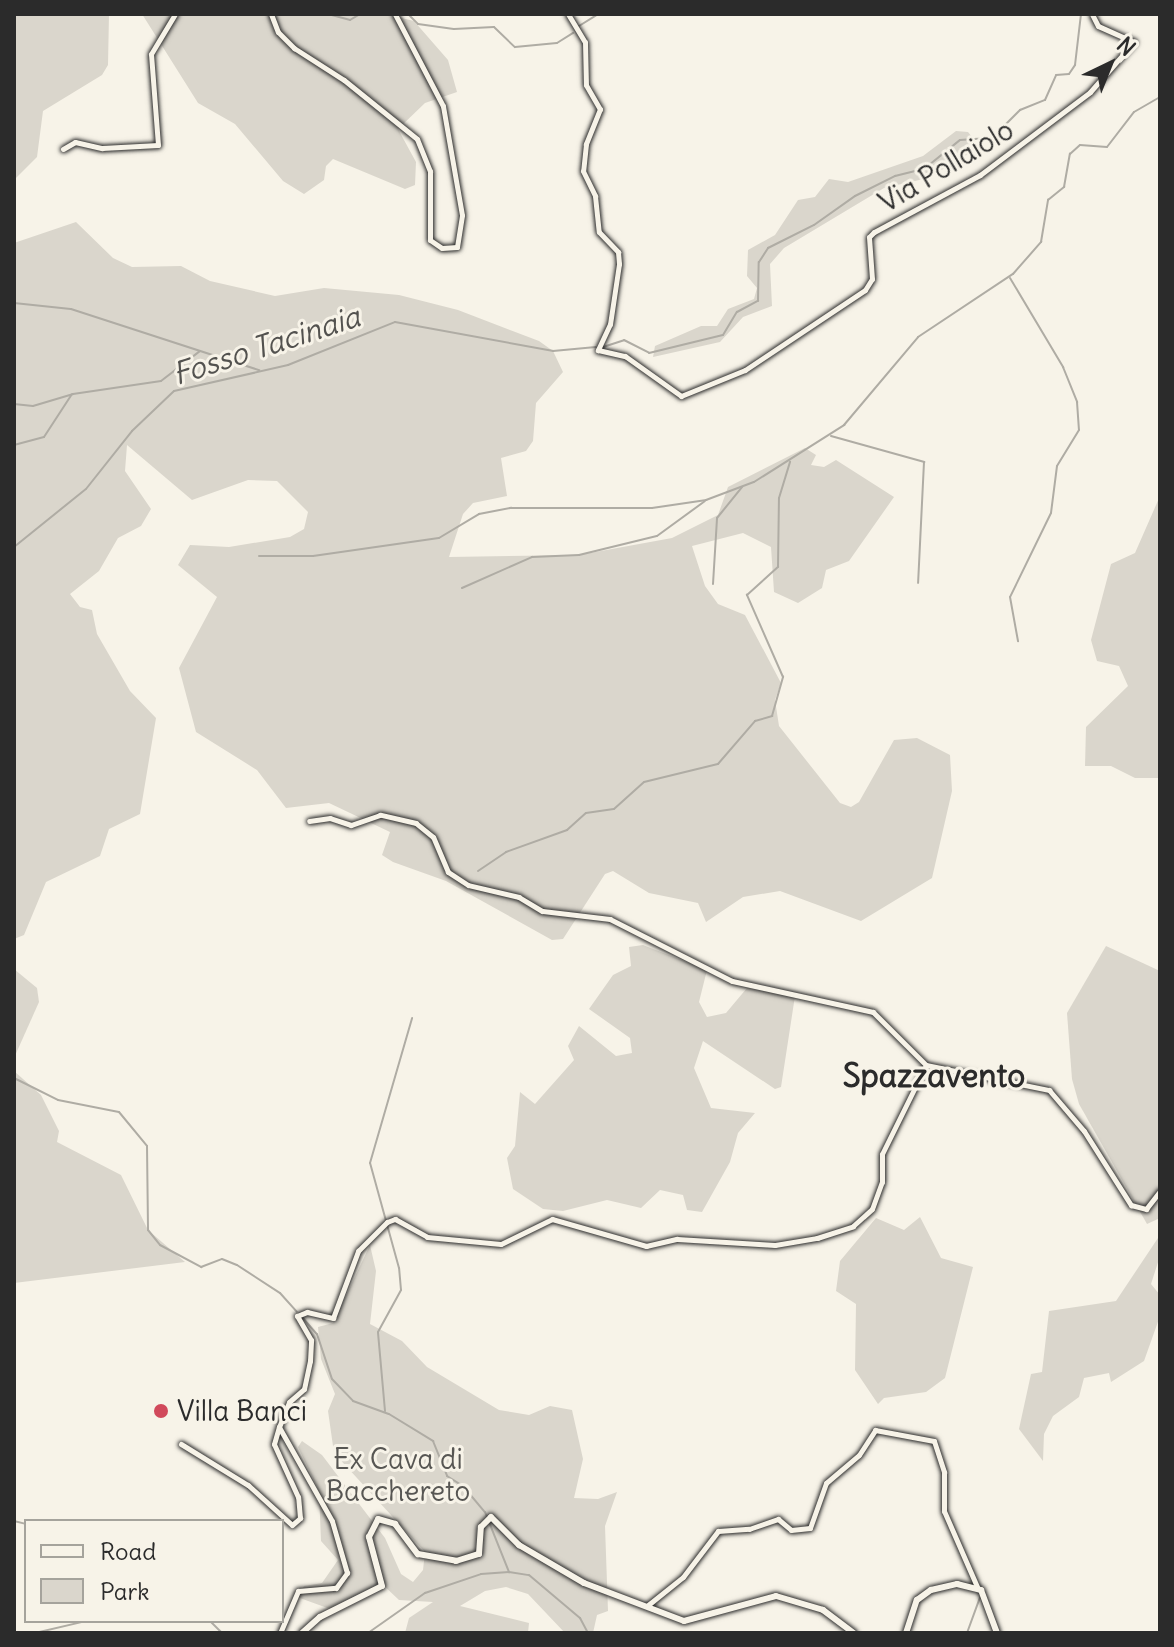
<!DOCTYPE html>
<html>
<head>
<meta charset="utf-8">
<style>
	body { margin:0 }
	#map { position:relative; width:1174px; height:1647px; overflow:hidden; background:#f7f3e8; font-family:Delius,sans-serif }
	div>[style] { position:absolute }
	.green>* { inset:0; background:#dad6cc }
	.stream>* { height:2px; margin:-1px; padding:0 1px; transform-origin:1px; border-radius:1px; background:#afaca4 }
	.roads { filter:drop-shadow(0 0 2px #2b2b2b) drop-shadow(0 0 2px #2b2b2b) }
	.minor>* { height:5px; margin:-2.5px; padding:0 2.5px; transform-origin:2.5px; border-radius:2.5px; background:#f7f3e8 }
	.tertiary>* { height:6px; margin:-3px; padding:0 3px; transform-origin:3px; border-radius:3px; background:#f7f3e8 }
	.dots>* { width:22px; height:22px; translate:-50% -50%; box-sizing:border-box; border:4px solid #f7f3e8; border-radius:50% }
	span { translate:-50% -50%; white-space:nowrap; text-align:center; line-height:1.15; -webkit-text-stroke:6px #f7f3e8; paint-order:stroke }
	.street-label { font-size:28px; color:#2b2b2b }
	.poi-label { font-size:28px; color:#2b2b2b }
	.left { translate:0 -50%; text-align:left }
	.park-label { font-size:28px; color:#575653 }
	.water-label { font-size:30px; color:#53524f; font-style:italic }
	.quarter-label { font-size:32px; color:#2b2b2b; font-weight:700 }
	.frame { position:absolute; inset:0; border:16px solid #2b2b2b; pointer-events:none }
	.legend { position:absolute; left:24px; top:1519px; width:260px; height:104px; box-sizing:border-box; background:#f7f3e8; border:2px solid #a5a39c; margin:0; padding:10px 14px; list-style:none; font-size:24px; color:#2b2b2b }
	.legend li { display:flex; align-items:center; gap:16px; height:40px }
	.legend b { width:40px; border:2px solid #a5a39c }
	.north { position:absolute; left:1070px; top:24px; width:80px; height:80px; -webkit-text-stroke:6px #f7f3e8; paint-order:stroke; rotate:43deg; font-size:22px; font-weight:700; line-height:32px; text-align:center; color:#2b2b2b }
	.north::after { content:''; display:block; margin:auto; width:28px; height:36px; background:#2b2b2b; clip-path:polygon(50% 0,100% 100%,50% 72%,0 100%) }
</style>
</head>
<body>
<div id="map">
	<div class="green">
		<i style="clip-path:polygon(14px 14px,109px 14px,108px 65px,102px 75px,43px 111px,37px 157px,14px 180px)"></i>
		<i style="clip-path:polygon(142px 14px,385px 14px,414px 21px,448px 60px,457px 92px,425px 103px,398px 129px,416px 162px,415px 185px,405px 189px,333px 159px,326px 166px,324px 180px,304px 194px,283px 181px,235px 124px,198px 103px)"></i>
		<i style="clip-path:polygon(956px 131px,968px 132px,980px 147px,928px 178px,884px 188px,784px 248px,770px 264px,772px 306px,743px 317px,720px 342px,653px 357px,655px 346px,701px 326px,717px 326px,728px 309px,754px 299px,757px 288px,747px 276px,748px 250px,775px 235px,798px 200px,815px 197px,829px 179px,848px 182px,923px 156px)"></i>
		<i style="clip-path:polygon(76px 222px,113px 258px,132px 267px,181px 266px,210px 281px,275px 296px,324px 288px,399px 295px,458px 310px,539px 341px,553px 351px,563px 372px,536px 403px,533px 441px,526px 451px,501px 458px,507px 496px,473px 503px,463px 514px,449px 557px,579px 555px,672px 538px,718px 515px,728px 487px,805px 448px,816px 455px,811px 465px,824px 467px,836px 460px,894px 497px,849px 561px,826px 570px,822px 588px,798px 603px,774px 592px,771px 547px,743px 533px,692px 546px,705px 586px,718px 604px,745px 615px,781px 683px,775px 700px,779px 726px,840px 803px,851px 807px,859px 802px,894px 740px,917px 738px,950px 755px,952px 791px,932px 878px,861px 921px,780px 891px,743px 897px,706px 922px,698px 903px,649px 893px,613px 871px,605px 874px,563px 939px,552px 940px,446px 881px,393px 862px,382px 855px,390px 832px,329px 803px,286px 808px,257px 770px,196px 732px,179px 668px,217px 597px,178px 565px,190px 545px,229px 547px,290px 537px,304px 529px,308px 512px,277px 481px,248px 480px,192px 500px,127px 445px,125px 471px,151px 509px,141px 526px,118px 538px,99px 571px,70px 594px,80px 607px,92px 610px,97px 634px,130px 691px,156px 718px,140px 814px,109px 829px,100px 856px,46px 882px,24px 935px,14px 939px,14px 243px)"></i>
		<i style="clip-path:polygon(1160px 496px,1160px 778px,1135px 778px,1111px 766px,1085px 766px,1086px 727px,1128px 686px,1119px 666px,1097px 661px,1091px 640px,1111px 564px,1135px 553px)"></i>
		<i style="clip-path:polygon(643px 945px,707px 970px,699px 1002px,707px 1017px,726px 1013px,747px 988px,795px 996px,781px 1087px,775px 1089px,703px 1041px,694px 1068px,711px 1108px,755px 1113px,738px 1133px,730px 1162px,702px 1212px,687px 1210px,683px 1195px,660px 1190px,641px 1208px,607px 1200px,563px 1211px,543px 1209px,513px 1189px,507px 1158px,515px 1146px,520px 1092px,535px 1104px,574px 1060px,568px 1046px,579px 1026px,616px 1056px,632px 1053px,630px 1038px,589px 1009px,613px 975px,631px 966px,629px 947px)"></i>
		<i style="clip-path:polygon(1106px 946px,1160px 971px,1160px 1218px,1147px 1224px,1079px 1104px,1072px 1079px,1067px 1013px)"></i>
		<i style="clip-path:polygon(14px 969px,37px 988px,39px 1002px,14px 1058px)"></i>
		<i style="clip-path:polygon(14px 1071px,41px 1095px,59px 1131px,57px 1142px,121px 1175px,148px 1230px,185px 1262px,14px 1283px)"></i>
		<i style="clip-path:polygon(920px 1217px,941px 1258px,973px 1267px,945px 1378px,926px 1392px,884px 1398px,878px 1404px,855px 1370px,856px 1304px,836px 1291px,840px 1261px,876px 1218px,904px 1230px)"></i>
		<i style="clip-path:polygon(1160px 1235px,1160px 1256px,1151px 1284px,1160px 1295px,1160px 1316px,1144px 1361px,1111px 1382px,1109px 1373px,1084px 1378px,1079px 1397px,1053px 1416px,1044px 1434px,1043px 1461px,1019px 1429px,1031px 1374px,1042px 1372px,1049px 1311px,1116px 1301px)"></i>
		<i style="clip-path:polygon(370px 1245px,376px 1271px,370px 1324px,402px 1341px,427px 1367px,499px 1410px,529px 1415px,550px 1406px,572px 1410px,583px 1459px,574px 1498px,598px 1499px,617px 1492px,605px 1526px,608px 1611px,597px 1615px,593px 1633px,565px 1633px,528px 1594px,506px 1587px,485px 1591px,460px 1606px,529px 1623px,528px 1633px,405px 1633px,409px 1618px,433px 1602px,399px 1600px,381px 1583px,333px 1610px,297px 1597px,304px 1586px,322px 1583px,338px 1560px,321px 1541px,319px 1491px,298px 1447px,302px 1441px,322px 1455px,385px 1538px,401px 1574px,413px 1582px,423px 1570px,425px 1552px,334px 1453px,328px 1411px,335px 1394px,321px 1359px,318px 1327px,333px 1323px)"></i>
	</div>
	<div class="stream">
		<i style="left:328px;top:14px;width:23px;rotate:15deg"></i>
		<i style="left:350px;top:20px;width:12px;rotate:-31deg"></i>
		<i style="left:408px;top:14px;width:14px;rotate:45deg"></i>
		<i style="left:418px;top:24px;width:36px;rotate:8deg"></i>
		<i style="left:454px;top:29px;width:40px;rotate:-2.9deg"></i>
		<i style="left:494px;top:27px;width:29px;rotate:44deg"></i>
		<i style="left:515px;top:47px;width:42px;rotate:-5.4deg"></i>
		<i style="left:557px;top:43px;width:19px;rotate:-32deg"></i>
		<i style="left:579px;top:26px;width:22px;rotate:-32deg"></i>
		<i style="left:1010px;top:278px;width:104px;rotate:59.2deg"></i>
		<i style="left:1063px;top:367px;width:38px;rotate:68deg"></i>
		<i style="left:1077px;top:402px;width:28px;rotate:86deg"></i>
		<i style="left:1079px;top:430px;width:42px;rotate:121.4deg"></i>
		<i style="left:1057px;top:466px;width:47px;rotate:97.3deg"></i>
		<i style="left:1051px;top:513px;width:93px;rotate:116deg"></i>
		<i style="left:1010px;top:597px;width:45px;rotate:79.7deg"></i>
		<i style="left:14px;top:303px;width:57px;rotate:6deg"></i>
		<i style="left:71px;top:309px;width:198px;rotate:18deg"></i>
		<i style="left:603px;top:347px;width:22px;rotate:-18deg"></i>
		<i style="left:624px;top:340px;width:28px;rotate:27deg"></i>
		<i style="left:649px;top:353px;width:76px;rotate:-13.7deg"></i>
		<i style="left:723px;top:335px;width:27px;rotate:-59deg"></i>
		<i style="left:737px;top:312px;width:24px;rotate:-28deg"></i>
		<i style="left:758px;top:301px;width:39px;rotate:-89deg"></i>
		<i style="left:759px;top:262px;width:17px;rotate:-57deg"></i>
		<i style="left:768px;top:248px;width:51px;rotate:-26.6deg"></i>
		<i style="left:814px;top:225px;width:50px;rotate:-35.3deg"></i>
		<i style="left:855px;top:196px;width:45px;rotate:-26.6deg"></i>
		<i style="left:895px;top:176px;width:30px;rotate:-14deg"></i>
		<i style="left:924px;top:169px;width:46px;rotate:-38.9deg"></i>
		<i style="left:960px;top:140px;width:32px;rotate:-4deg"></i>
		<i style="left:992px;top:138px;width:40px;rotate:-45deg"></i>
		<i style="left:1020px;top:110px;width:27px;rotate:-22deg"></i>
		<i style="left:1045px;top:100px;width:27px;rotate:-66deg"></i>
		<i style="left:1056px;top:75px;width:13px;rotate:-4deg"></i>
		<i style="left:1069px;top:74px;width:11px;rotate:-56deg"></i>
		<i style="left:1075px;top:65px;width:51px;rotate:-83.3deg"></i>
		<i style="left:14px;top:404px;width:19px;rotate:6deg"></i>
		<i style="left:33px;top:406px;width:42px;rotate:-16.7deg"></i>
		<i style="left:73px;top:394px;width:89px;rotate:-8.4deg"></i>
		<i style="left:161px;top:381px;width:49px;rotate:-37.6deg"></i>
		<i style="left:831px;top:436px;width:97px;rotate:15.6deg"></i>
		<i style="left:924px;top:462px;width:121px;rotate:92.8deg"></i>
		<i style="left:14px;top:445px;width:31px;rotate:-15deg"></i>
		<i style="left:44px;top:437px;width:51px;rotate:-56.9deg"></i>
		<i style="left:14px;top:547px;width:92px;rotate:-38.9deg"></i>
		<i style="left:86px;top:489px;width:74px;rotate:-51.6deg"></i>
		<i style="left:132px;top:431px;width:58px;rotate:-43.6deg"></i>
		<i style="left:174px;top:391px;width:117px;rotate:-12.8deg"></i>
		<i style="left:288px;top:365px;width:115px;rotate:-21.9deg"></i>
		<i style="left:395px;top:322px;width:161px;rotate:10.4deg"></i>
		<i style="left:553px;top:351px;width:43px;rotate:-5.3deg"></i>
		<i style="left:259px;top:556px;width:54px"></i>
		<i style="left:313px;top:556px;width:127px;rotate:-8.1deg"></i>
		<i style="left:439px;top:538px;width:47px;rotate:-31deg"></i>
		<i style="left:479px;top:514px;width:33px;rotate:-11deg"></i>
		<i style="left:511px;top:508px;width:141px"></i>
		<i style="left:652px;top:508px;width:55px;rotate:-8.4deg"></i>
		<i style="left:706px;top:500px;width:51px;rotate:-20.6deg"></i>
		<i style="left:754px;top:482px;width:107px;rotate:-32.3deg"></i>
		<i style="left:844px;top:425px;width:115px;rotate:-49.9deg"></i>
		<i style="left:918px;top:337px;width:114px;rotate:-33.6deg"></i>
		<i style="left:1013px;top:274px;width:43px;rotate:-48.8deg"></i>
		<i style="left:1041px;top:242px;width:43px;rotate:-80.5deg"></i>
		<i style="left:1048px;top:200px;width:21px;rotate:-39deg"></i>
		<i style="left:1064px;top:187px;width:34px;rotate:-80deg"></i>
		<i style="left:1070px;top:154px;width:13px;rotate:-42deg"></i>
		<i style="left:1080px;top:145px;width:27px;rotate:4deg"></i>
		<i style="left:1107px;top:147px;width:44px;rotate:-52.4deg"></i>
		<i style="left:1134px;top:112px;width:30px;rotate:-30deg"></i>
		<i style="left:713px;top:584px;width:66px;rotate:-86.5deg"></i>
		<i style="left:717px;top:518px;width:40px;rotate:-51deg"></i>
		<i style="left:462px;top:588px;width:77px;rotate:-23.9deg"></i>
		<i style="left:532px;top:557px;width:47px;rotate:-2.4deg"></i>
		<i style="left:579px;top:555px;width:80px;rotate:-13.7deg"></i>
		<i style="left:657px;top:536px;width:59px;rotate:-36.1deg"></i>
		<i style="left:478px;top:871px;width:34px;rotate:-34deg"></i>
		<i style="left:506px;top:852px;width:65px;rotate:-19.8deg"></i>
		<i style="left:567px;top:830px;width:25px;rotate:-42deg"></i>
		<i style="left:586px;top:813px;width:28px;rotate:-8deg"></i>
		<i style="left:614px;top:809px;width:40px;rotate:-42deg"></i>
		<i style="left:644px;top:782px;width:76px;rotate:-13.7deg"></i>
		<i style="left:718px;top:764px;width:57px;rotate:-49.3deg"></i>
		<i style="left:755px;top:721px;width:18px;rotate:-16deg"></i>
		<i style="left:772px;top:716px;width:41px;rotate:-74.2deg"></i>
		<i style="left:783px;top:677px;width:90px;rotate:-113.7deg"></i>
		<i style="left:747px;top:595px;width:42px;rotate:-42.1deg"></i>
		<i style="left:778px;top:567px;width:69px;rotate:-89.2deg"></i>
		<i style="left:779px;top:498px;width:38px;rotate:-73deg"></i>
		<i style="left:14px;top:1078px;width:49px;rotate:26.6deg"></i>
		<i style="left:58px;top:1100px;width:62px;rotate:11.1deg"></i>
		<i style="left:119px;top:1112px;width:44px;rotate:50.5deg"></i>
		<i style="left:147px;top:1146px;width:84px;rotate:89.3deg"></i>
		<i style="left:148px;top:1230px;width:19px;rotate:51deg"></i>
		<i style="left:160px;top:1245px;width:47px;rotate:28.2deg"></i>
		<i style="left:201px;top:1267px;width:22px;rotate:-21deg"></i>
		<i style="left:222px;top:1259px;width:16px;rotate:22deg"></i>
		<i style="left:237px;top:1265px;width:51px;rotate:33.1deg"></i>
		<i style="left:280px;top:1293px;width:25px;rotate:48deg"></i>
		<i style="left:302px;top:1317px;width:23px;rotate:49deg"></i>
		<i style="left:317px;top:1334px;width:47px;rotate:71.6deg"></i>
		<i style="left:332px;top:1379px;width:30px;rotate:46deg"></i>
		<i style="left:353px;top:1401px;width:38px;rotate:20deg"></i>
		<i style="left:389px;top:1414px;width:52px;rotate:31.5deg"></i>
		<i style="left:433px;top:1441px;width:38px;rotate:68deg"></i>
		<i style="left:447px;top:1476px;width:19px;rotate:32deg"></i>
		<i style="left:463px;top:1486px;width:34px;rotate:50deg"></i>
		<i style="left:485px;top:1512px;width:65px;rotate:68.2deg"></i>
		<i style="left:385px;top:1411px;width:79px;rotate:-95.1deg"></i>
		<i style="left:378px;top:1332px;width:48px;rotate:-61.3deg"></i>
		<i style="left:401px;top:1290px;width:22px;rotate:-95deg"></i>
		<i style="left:399px;top:1268px;width:109px;rotate:-105.4deg"></i>
		<i style="left:370px;top:1163px;width:151px;rotate:-73.8deg"></i>
		<i style="left:14px;top:1521px;width:12px;rotate:14deg"></i>
		<i style="left:210px;top:1621px;width:17px;rotate:45deg"></i>
		<i style="left:35px;top:1633px;width:52px;rotate:-13.2deg"></i>
		<i style="left:368px;top:1633px;width:70px;rotate:-35.1deg"></i>
		<i style="left:425px;top:1593px;width:59px;rotate:-18.7deg"></i>
		<i style="left:481px;top:1574px;width:28px;rotate:-4deg"></i>
		<i style="left:509px;top:1572px;width:20px;rotate:9deg"></i>
		<i style="left:529px;top:1575px;width:67px;rotate:40.1deg"></i>
		<i style="left:580px;top:1618px;width:17px;rotate:62deg"></i>
		<i style="left:967px;top:1633px;width:38px;rotate:-70deg"></i>
	</div>
	<div class="roads">
		<div class="minor">
			<i style="left:271px;top:14px;width:19px;rotate:69deg"></i>
			<i style="left:278px;top:32px;width:23px;rotate:45deg"></i>
			<i style="left:294px;top:48px;width:59px;rotate:32.6deg"></i>
			<i style="left:344px;top:80px;width:94px;rotate:38.9deg"></i>
			<i style="left:417px;top:139px;width:35px;rotate:68deg"></i>
			<i style="left:430px;top:171px;width:69px;rotate:90deg"></i>
			<i style="left:430px;top:240px;width:14px;rotate:34deg"></i>
			<i style="left:442px;top:248px;width:15px;rotate:-4deg"></i>
			<i style="left:457px;top:247px;width:32px;rotate:-81deg"></i>
			<i style="left:462px;top:215px;width:111px;rotate:-99.9deg"></i>
			<i style="left:443px;top:106px;width:104px;rotate:-117.6deg"></i>
			<i style="left:568px;top:14px;width:33px;rotate:59deg"></i>
			<i style="left:585px;top:42px;width:43px;rotate:88.7deg"></i>
			<i style="left:586px;top:85px;width:28px;rotate:60deg"></i>
			<i style="left:600px;top:109px;width:38px;rotate:112deg"></i>
			<i style="left:586px;top:144px;width:27px;rotate:96deg"></i>
			<i style="left:583px;top:171px;width:28px;rotate:64deg"></i>
			<i style="left:595px;top:196px;width:36px;rotate:84deg"></i>
			<i style="left:599px;top:232px;width:28px;rotate:46deg"></i>
			<i style="left:618px;top:252px;width:12px;rotate:85deg"></i>
			<i style="left:619px;top:264px;width:61px;rotate:98.5deg"></i>
			<i style="left:610px;top:324px;width:29px;rotate:115deg"></i>
			<i style="left:598px;top:350px;width:28px;rotate:13deg"></i>
			<i style="left:625px;top:356px;width:69px;rotate:35.5deg"></i>
			<i style="left:681px;top:396px;width:69px;rotate:-22.1deg"></i>
			<i style="left:745px;top:370px;width:144px;rotate:-33.7deg"></i>
			<i style="left:865px;top:290px;width:13px;rotate:-58deg"></i>
			<i style="left:872px;top:279px;width:42px;rotate:-94.1deg"></i>
			<i style="left:869px;top:237px;width:7px;rotate:-45deg"></i>
			<i style="left:874px;top:232px;width:120px;rotate:-28.3deg"></i>
			<i style="left:980px;top:175px;width:138px;rotate:-37deg"></i>
			<i style="left:1090px;top:92px;width:67px;rotate:-48.7deg"></i>
			<i style="left:1134px;top:42px;width:39px;rotate:-156deg"></i>
			<i style="left:1098px;top:26px;width:13px;rotate:-117deg"></i>
			<i style="left:63px;top:149px;width:14px;rotate:-30deg"></i>
			<i style="left:75px;top:142px;width:28px;rotate:13deg"></i>
			<i style="left:102px;top:148px;width:56px;rotate:-3.1deg"></i>
			<i style="left:158px;top:145px;width:91px;rotate:-94.4deg"></i>
			<i style="left:151px;top:54px;width:47px;rotate:-59deg"></i>
			<i style="left:926px;top:1065px;width:126px;rotate:11.5deg"></i>
			<i style="left:1049px;top:1090px;width:54px;rotate:49.5deg"></i>
			<i style="left:1084px;top:1131px;width:88px;rotate:57.6deg"></i>
			<i style="left:1131px;top:1205px;width:16px;rotate:15deg"></i>
			<i style="left:1146px;top:1209px;width:23px;rotate:-52deg"></i>
			<i style="left:181px;top:1444px;width:79px;rotate:31.5deg"></i>
			<i style="left:248px;top:1485px;width:59px;rotate:42.3deg"></i>
			<i style="left:292px;top:1525px;width:11px;rotate:-41deg"></i>
			<i style="left:300px;top:1518px;width:21px;rotate:-95deg"></i>
			<i style="left:298px;top:1497px;width:58px;rotate:-114.4deg"></i>
			<i style="left:274px;top:1444px;width:18px;rotate:-74deg"></i>
			<i style="left:648px;top:1605px;width:45px;rotate:-38.7deg"></i>
			<i style="left:683px;top:1577px;width:58px;rotate:-52.7deg"></i>
			<i style="left:718px;top:1531px;width:31px;rotate:-4deg"></i>
			<i style="left:749px;top:1529px;width:31px;rotate:-19deg"></i>
			<i style="left:778px;top:1519px;width:17px;rotate:40deg"></i>
			<i style="left:791px;top:1530px;width:19px;rotate:-6deg"></i>
			<i style="left:810px;top:1528px;width:48px;rotate:-70.4deg"></i>
			<i style="left:826px;top:1483px;width:43px;rotate:-40.3deg"></i>
			<i style="left:859px;top:1455px;width:30px;rotate:-57deg"></i>
			<i style="left:875px;top:1430px;width:60px;rotate:10.6deg"></i>
			<i style="left:934px;top:1441px;width:33px;rotate:72deg"></i>
			<i style="left:944px;top:1472px;width:39px;rotate:90deg"></i>
			<i style="left:944px;top:1511px;width:85px;rotate:66.4deg"></i>
			<i style="left:280px;top:1633px;width:46px;rotate:-66.8deg"></i>
			<i style="left:298px;top:1591px;width:38px;rotate:-5deg"></i>
			<i style="left:336px;top:1588px;width:19px;rotate:-54deg"></i>
			<i style="left:347px;top:1573px;width:54px;rotate:-106.1deg"></i>
			<i style="left:332px;top:1521px;width:108px;rotate:-119.4deg"></i>
			<i style="left:279px;top:1427px;width:27px;rotate:-68deg"></i>
			<i style="left:289px;top:1402px;width:20px;rotate:-41deg"></i>
			<i style="left:304px;top:1389px;width:29px;rotate:-78deg"></i>
			<i style="left:310px;top:1361px;width:21px;rotate:-87deg"></i>
			<i style="left:311px;top:1340px;width:28px;rotate:-120deg"></i>
			<i style="left:297px;top:1316px;width:11px;rotate:-22deg"></i>
			<i style="left:307px;top:1312px;width:27px;rotate:13deg"></i>
			<i style="left:333px;top:1318px;width:72px;rotate:-69.5deg"></i>
			<i style="left:358px;top:1251px;width:41px;rotate:-45deg"></i>
			<i style="left:387px;top:1222px;width:9px;rotate:-21deg"></i>
			<i style="left:395px;top:1219px;width:37px;rotate:29deg"></i>
			<i style="left:427px;top:1237px;width:74px;rotate:5.4deg"></i>
			<i style="left:501px;top:1244px;width:57px;rotate:-26.1deg"></i>
			<i style="left:552px;top:1219px;width:98px;rotate:16deg"></i>
			<i style="left:646px;top:1246px;width:32px;rotate:-13deg"></i>
			<i style="left:677px;top:1239px;width:98px;rotate:3.5deg"></i>
			<i style="left:775px;top:1245px;width:43px;rotate:-9.5deg"></i>
			<i style="left:817px;top:1238px;width:38px;rotate:-18deg"></i>
			<i style="left:853px;top:1226px;width:25px;rotate:-42deg"></i>
			<i style="left:872px;top:1209px;width:29px;rotate:-70deg"></i>
			<i style="left:882px;top:1182px;width:28px;rotate:-90deg"></i>
			<i style="left:882px;top:1154px;width:99px;rotate:-63.7deg"></i>
			<i style="left:926px;top:1065px;width:75px;rotate:-135deg"></i>
			<i style="left:873px;top:1012px;width:144px;rotate:-167.6deg"></i>
			<i style="left:732px;top:981px;width:137px;rotate:-153.1deg"></i>
			<i style="left:610px;top:919px;width:68px;rotate:-173.3deg"></i>
			<i style="left:542px;top:911px;width:27px;rotate:-149deg"></i>
			<i style="left:519px;top:897px;width:52px;rotate:-166.8deg"></i>
			<i style="left:468px;top:885px;width:24px;rotate:-147deg"></i>
			<i style="left:448px;top:872px;width:38px;rotate:-113deg"></i>
			<i style="left:433px;top:837px;width:22px;rotate:-141deg"></i>
			<i style="left:416px;top:823px;width:37px;rotate:-167deg"></i>
			<i style="left:380px;top:815px;width:31px;rotate:161deg"></i>
			<i style="left:351px;top:825px;width:22px;rotate:-162deg"></i>
			<i style="left:330px;top:818px;width:21px;rotate:172deg"></i>
		</div>
		<div class="tertiary">
			<i style="left:302px;top:1633px;width:24px;rotate:-42deg"></i>
			<i style="left:320px;top:1617px;width:69px;rotate:-26.6deg"></i>
			<i style="left:382px;top:1586px;width:51px;rotate:-104.9deg"></i>
			<i style="left:369px;top:1537px;width:20px;rotate:-63deg"></i>
			<i style="left:378px;top:1519px;width:18px;rotate:16deg"></i>
			<i style="left:395px;top:1524px;width:38px;rotate:53deg"></i>
			<i style="left:418px;top:1554px;width:39px;rotate:10deg"></i>
			<i style="left:456px;top:1561px;width:24px;rotate:-17deg"></i>
			<i style="left:479px;top:1554px;width:27px;rotate:-86deg"></i>
			<i style="left:481px;top:1527px;width:14px;rotate:-45deg"></i>
			<i style="left:491px;top:1517px;width:40px;rotate:45deg"></i>
			<i style="left:519px;top:1545px;width:75px;rotate:30.3deg"></i>
			<i style="left:584px;top:1583px;width:107px;rotate:20.8deg"></i>
			<i style="left:684px;top:1621px;width:95px;rotate:-15.2deg"></i>
			<i style="left:776px;top:1596px;width:49px;rotate:16.6deg"></i>
			<i style="left:823px;top:1610px;width:39px;rotate:37deg"></i>
			<i style="left:906px;top:1633px;width:35px;rotate:-72deg"></i>
			<i style="left:917px;top:1600px;width:17px;rotate:-36deg"></i>
			<i style="left:931px;top:1590px;width:27px;rotate:-13deg"></i>
			<i style="left:957px;top:1584px;width:25px;rotate:14deg"></i>
			<i style="left:981px;top:1590px;width:46px;rotate:69.6deg"></i>
		</div>
	</div>
	<div class="dots">
		<i style="left:161px;top:1411px;background:#d1495b"></i>
	</div>
	<div class="street-label">
		<span style="left:946px;top:166px;rotate:-31deg">Via Pollaiolo</span>
	</div>
	<div class="poi-label">
		<span class="left" style="left:177px;top:1411px">Villa Banci</span>
	</div>
	<div class="park-label">
		<span style="left:398px;top:1475px">Ex Cava di<br>Bacchereto</span>
	</div>
	<div class="water-label">
		<span style="left:266px;top:345px;rotate:-18deg">Fosso Tacinaia</span>
	</div>
	<div class="quarter-label">
		<span style="left:934px;top:1076px">Spazzavento</span>
	</div>
	<div class="frame"></div>
	<ul class="legend">
	<li><b style="height:10px;background:#f7f3e8"></b>Road</li>
	<li><b style="height:22px;background:#dad6cc"></b>Park</li>
	</ul>
	<div class="north">N</div>
</div>
</body>
</html>
